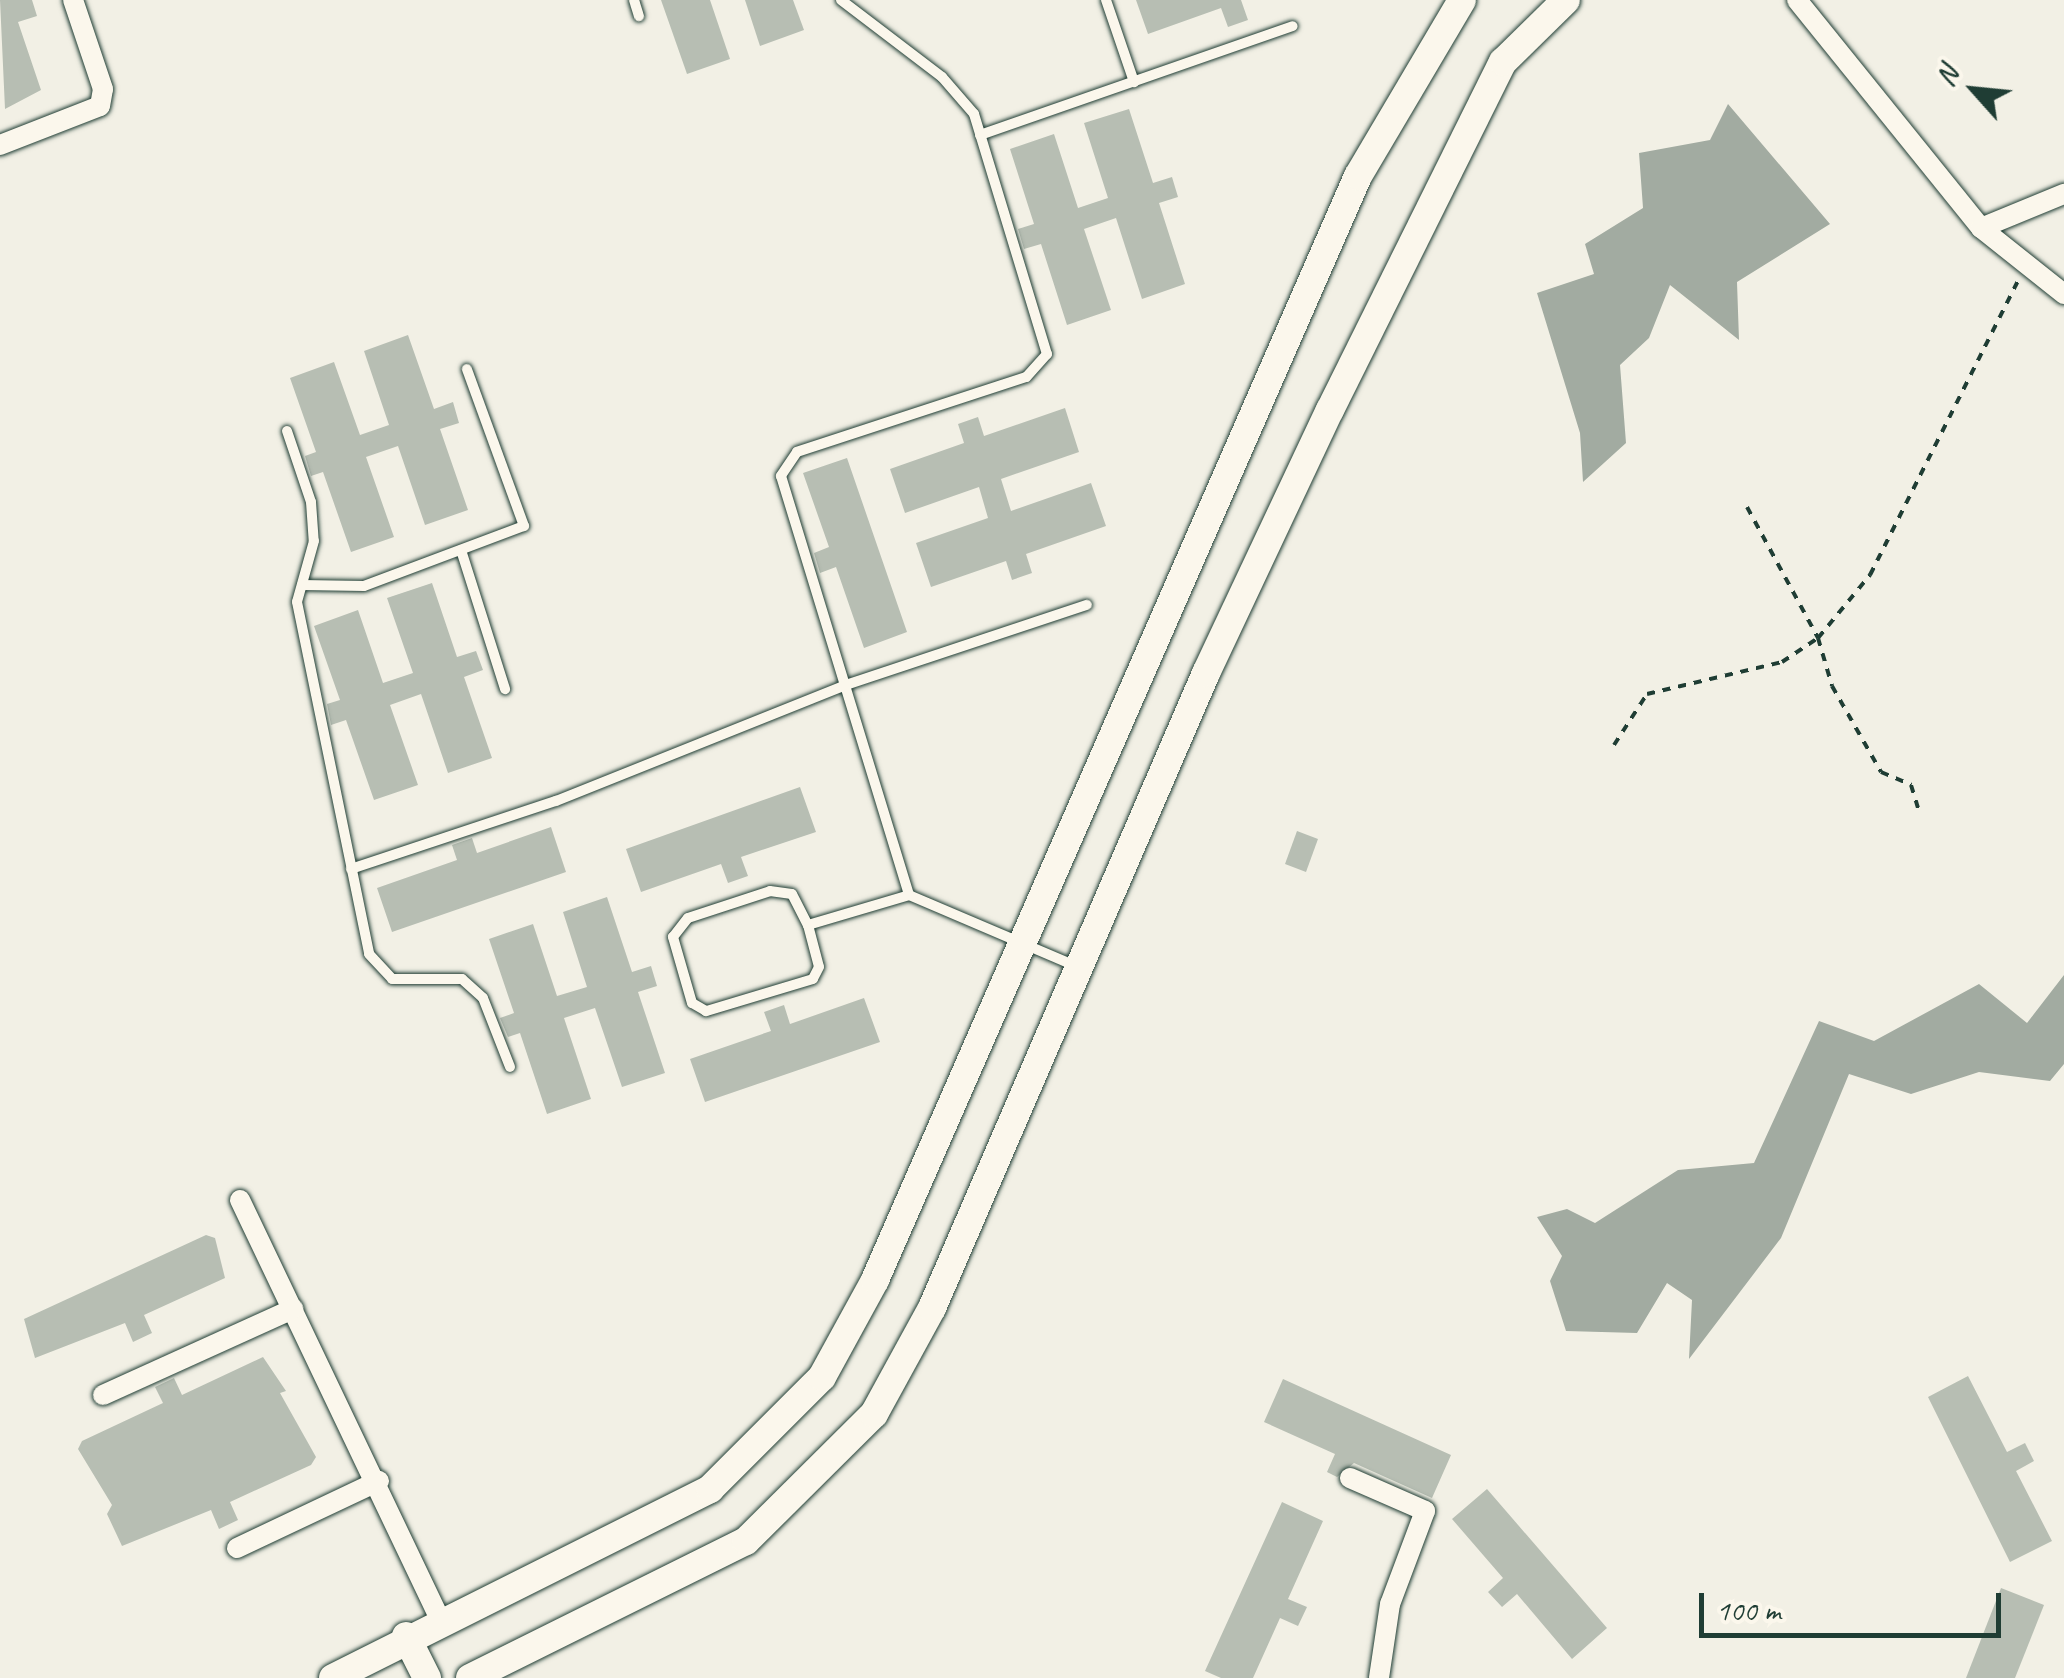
<!DOCTYPE html>
<html>
<head>
<meta charset="utf-8">
<style>
	body { margin:0 }
	#map { position:relative; width:2064px; height:1678px; overflow:hidden; background:#f2f0e5; font-family:Caveat,sans-serif }
	div>[style] { position:absolute }
	.water>* { inset:0; background:#a2aba1 }
	.building>* { inset:0; background:#b7beb3 }
	.path>* { height:4px; margin-top:-2px; transform-origin:0; background:repeating-linear-gradient(90deg,#1f3d34 0 8px,transparent 0 16px) }
	.roads { filter:drop-shadow(0 0 2px #1f3d34) drop-shadow(0 0 2px #1f3d34) }
	.lane>* { height:10px; margin:-5px; padding:0 5px; transform-origin:5px; border-radius:5px; background:#fbf7ec }
	.street>* { height:20px; margin:-10px; padding:0 10px; transform-origin:10px; border-radius:10px; background:#fbf7ec }
	.secondary>* { height:28px; margin:-14px; padding:0 14px; transform-origin:14px; border-radius:14px; background:#fbf7ec }
	span { translate:-50% -50%; white-space:nowrap; text-align:center; line-height:1.15; -webkit-text-stroke:9px #fbf7ec; paint-order:stroke }
	.north { position:absolute; left:1924px; top:40px; width:100px; height:100px; -webkit-text-stroke:8px #fbf7ec; paint-order:stroke; rotate:297deg; font-size:28px; font-weight:700; line-height:40px; text-align:center; color:#1f3d34 }
	.north::after { content:''; display:block; margin:auto; width:35px; height:45px; background:#1f3d34; clip-path:polygon(50% 0,100% 100%,50% 72%,0 100%) }
	.scale { position:absolute; left:1699px; top:1593px; width:302px; height:45px; box-sizing:border-box; border:5px solid #1f3d34; border-top:0; padding-left:12px; font-size:30px; line-height:35px; white-space:nowrap; color:#1f3d34; -webkit-text-stroke:8px #fbf7ec; paint-order:stroke }
</style>
</head>
<body>
<div id="map">
	<div class="water">
		<i style="clip-path:polygon(1728px 104px,1830px 224px,1737px 282px,1739px 340px,1670px 285px,1649px 338px,1620px 365px,1626px 443px,1583px 482px,1580px 433px,1537px 293px,1594px 274px,1585px 244px,1643px 208px,1639px 153px,1710px 140px)"></i>
		<i style="clip-path:polygon(2064px 975px,2064px 1064px,2050px 1081px,1979px 1072px,1911px 1094px,1849px 1074px,1781px 1238px,1689px 1359px,1692px 1300px,1667px 1283px,1637px 1333px,1566px 1331px,1550px 1281px,1562px 1256px,1537px 1217px,1567px 1209px,1595px 1223px,1678px 1170px,1754px 1163px,1819px 1021px,1874px 1041px,1979px 984px,2027px 1023px)"></i>
	</div>
	<div class="building">
		<i style="clip-path:polygon(0 0,32px 0,37px 16px,18px 22px,41px 90px,5px 109px)"></i>
		<i style="clip-path:polygon(661px 0,710px 0,730px 59px,687px 74px)"></i>
		<i style="clip-path:polygon(745px 0,793px 0,804px 30px,760px 46px)"></i>
		<i style="clip-path:polygon(1136px 0,1241px 0,1248px 20px,1228px 27px,1221px 8px,1148px 34px)"></i>
		<i style="clip-path:polygon(1129px 109px,1153px 183px,1172px 177px,1178px 197px,1159px 203px,1185px 284px,1142px 299px,1116px 218px,1084px 229px,1111px 310px,1067px 325px,1041px 244px,1024px 249px,1018px 229px,1034px 224px,1010px 149px,1054px 134px,1078px 208px,1108px 198px,1084px 123px)"></i>
		<i style="clip-path:polygon(408px 335px,434px 409px,453px 402px,459px 423px,440px 429px,468px 510px,425px 525px,398px 446px,366px 457px,394px 537px,351px 552px,323px 472px,311px 476px,305px 456px,316px 452px,290px 378px,334px 362px,360px 435px,389px 425px,364px 351px)"></i>
		<i style="clip-path:polygon(1065px 408px,1079px 452px,1001px 479px,1011px 511px,1091px 483px,1106px 526px,1026px 554px,1032px 573px,1012px 580px,1006px 561px,931px 587px,916px 543px,988px 518px,979px 487px,905px 513px,890px 469px,964px 443px,958px 424px,978px 417px,984px 436px)"></i>
		<i style="clip-path:polygon(847px 458px,907px 632px,864px 648px,836px 567px,820px 573px,814px 553px,829px 547px,803px 473px)"></i>
		<i style="clip-path:polygon(432px 583px,457px 657px,476px 651px,483px 670px,464px 677px,492px 758px,448px 773px,421px 694px,390px 705px,418px 785px,374px 800px,346px 720px,331px 725px,327px 704px,340px 700px,314px 626px,358px 610px,383px 683px,413px 673px,387px 598px)"></i>
		<i style="clip-path:polygon(800px 787px,816px 832px,741px 857px,748px 876px,728px 883px,721px 864px,641px 892px,626px 849px)"></i>
		<i style="clip-path:polygon(551px 827px,566px 872px,392px 932px,377px 888px,457px 860px,452px 845px,472px 838px,477px 853px)"></i>
		<i style="clip-path:polygon(1297px 831px,1318px 839px,1306px 872px,1285px 864px)"></i>
		<i style="clip-path:polygon(607px 897px,632px 972px,651px 966px,657px 986px,638px 992px,665px 1073px,622px 1087px,595px 1008px,564px 1018px,591px 1099px,547px 1114px,520px 1033px,508px 1037px,500px 1018px,514px 1013px,489px 939px,533px 924px,557px 996px,587px 987px,563px 912px)"></i>
		<i style="clip-path:polygon(864px 998px,880px 1042px,705px 1102px,690px 1059px,771px 1031px,764px 1012px,784px 1005px,790px 1024px)"></i>
		<i style="clip-path:polygon(206px 1235px,215px 1238px,225px 1278px,144px 1315px,152px 1333px,133px 1342px,125px 1323px,35px 1358px,24px 1319px)"></i>
		<i style="clip-path:polygon(263px 1357px,286px 1391px,280px 1393px,316px 1457px,311px 1465px,230px 1502px,238px 1520px,219px 1529px,211px 1510px,122px 1546px,107px 1514px,112px 1505px,78px 1449px,82px 1441px,163px 1403px,155px 1387px,174px 1378px,182px 1395px)"></i>
		<i style="clip-path:polygon(1968px 1376px,2007px 1452px,2025px 1443px,2034px 1461px,2016px 1471px,2052px 1541px,2010px 1562px,1928px 1397px)"></i>
		<i style="clip-path:polygon(1283px 1379px,1451px 1455px,1432px 1498px,1354px 1463px,1337px 1477px,1327px 1472px,1335px 1454px,1264px 1422px)"></i>
		<i style="clip-path:polygon(1487px 1489px,1607px 1628px,1572px 1659px,1517px 1594px,1502px 1607px,1488px 1592px,1503px 1578px,1452px 1519px)"></i>
		<i style="clip-path:polygon(1282px 1502px,1323px 1521px,1288px 1599px,1307px 1607px,1298px 1626px,1280px 1618px,1253px 1678px,1221px 1678px,1205px 1671px)"></i>
		<i style="clip-path:polygon(2001px 1588px,2044px 1605px,2015px 1678px,1966px 1678px)"></i>
	</div>
	<div class="path">
		<i style="left:1747px;top:507px;width:149px;rotate:61.5deg"></i>
		<i style="left:1818px;top:638px;width:50px;rotate:73.7deg"></i>
		<i style="left:1832px;top:686px;width:99px;rotate:60.3deg"></i>
		<i style="left:1881px;top:772px;width:33px;rotate:23deg"></i>
		<i style="left:1911px;top:785px;width:31px;rotate:73deg"></i>
		<i style="left:1614px;top:745px;width:61px;rotate:-57.1deg"></i>
		<i style="left:1647px;top:694px;width:139px;rotate:-13.3deg"></i>
		<i style="left:1782px;top:662px;width:43px;rotate:-33.7deg"></i>
		<i style="left:1818px;top:638px;width:82px;rotate:-50.5deg"></i>
		<i style="left:1870px;top:575px;width:329px;rotate:-63.3deg"></i>
	</div>
	<div class="roads">
		<div class="lane">
			<i style="left:634px;top:0;width:17px;rotate:73deg"></i>
			<i style="left:841px;top:0;width:127px;rotate:37.3deg"></i>
			<i style="left:942px;top:77px;width:49px;rotate:49.1deg"></i>
			<i style="left:974px;top:114px;width:251px;rotate:73.1deg"></i>
			<i style="left:1047px;top:354px;width:31px;rotate:132deg"></i>
			<i style="left:1026px;top:377px;width:241px;rotate:161.9deg"></i>
			<i style="left:797px;top:452px;width:29px;rotate:124deg"></i>
			<i style="left:781px;top:476px;width:438px;rotate:73deg"></i>
			<i style="left:909px;top:895px;width:184px;rotate:23.1deg"></i>
			<i style="left:1106px;top:0;width:87px;rotate:71.1deg"></i>
			<i style="left:980px;top:135px;width:331px;rotate:-19.2deg"></i>
			<i style="left:287px;top:431px;width:75px;rotate:71.3deg"></i>
			<i style="left:311px;top:502px;width:39px;rotate:86deg"></i>
			<i style="left:314px;top:541px;width:63px;rotate:105.6deg"></i>
			<i style="left:297px;top:602px;width:359px;rotate:78.4deg"></i>
			<i style="left:369px;top:954px;width:34px;rotate:47deg"></i>
			<i style="left:392px;top:979px;width:70px"></i>
			<i style="left:462px;top:979px;width:28px;rotate:42deg"></i>
			<i style="left:483px;top:998px;width:74px;rotate:68.6deg"></i>
			<i style="left:461px;top:550px;width:146px;rotate:72.4deg"></i>
			<i style="left:302px;top:585px;width:62px;rotate:0.9deg"></i>
			<i style="left:364px;top:586px;width:171px;rotate:-20.6deg"></i>
			<i style="left:524px;top:526px;width:167px;rotate:-110deg"></i>
			<i style="left:351px;top:869px;width:216px;rotate:-18.4deg"></i>
			<i style="left:556px;top:801px;width:309px;rotate:-21.8deg"></i>
			<i style="left:843px;top:686px;width:257px;rotate:-18.4deg"></i>
			<i style="left:770px;top:891px;width:22px;rotate:8deg"></i>
			<i style="left:792px;top:894px;width:35px;rotate:63deg"></i>
			<i style="left:808px;top:925px;width:43px;rotate:75.3deg"></i>
			<i style="left:819px;top:967px;width:13px;rotate:117deg"></i>
			<i style="left:813px;top:979px;width:112px;rotate:163.3deg"></i>
			<i style="left:706px;top:1011px;width:16px;rotate:-150deg"></i>
			<i style="left:692px;top:1003px;width:69px;rotate:-106.1deg"></i>
			<i style="left:673px;top:937px;width:24px;rotate:-52deg"></i>
			<i style="left:688px;top:918px;width:86px;rotate:-18.2deg"></i>
			<i style="left:808px;top:925px;width:105px;rotate:-16.5deg"></i>
		</div>
		<div class="street">
			<i style="left:1797px;top:0;width:293px;rotate:51.1deg"></i>
			<i style="left:1981px;top:228px;width:90px;rotate:-22.3deg"></i>
			<i style="left:0;top:145px;width:107px;rotate:-21.3deg"></i>
			<i style="left:100px;top:106px;width:17px;rotate:-80deg"></i>
			<i style="left:103px;top:89px;width:94px;rotate:-108.6deg"></i>
			<i style="left:1981px;top:228px;width:106px;rotate:38.5deg"></i>
			<i style="left:240px;top:1200px;width:465px;rotate:64.5deg"></i>
			<i style="left:103px;top:1395px;width:209px;rotate:-24.4deg"></i>
			<i style="left:1350px;top:1478px;width:82px;rotate:23.7deg"></i>
			<i style="left:1425px;top:1511px;width:99px;rotate:110.6deg"></i>
			<i style="left:1390px;top:1604px;width:75px;rotate:98.5deg"></i>
			<i style="left:237px;top:1548px;width:157px;rotate:-25.3deg"></i>
		</div>
		<div class="secondary">
			<i style="left:406px;top:1636px;width:47px;rotate:63.4deg"></i>
			<i style="left:333px;top:1678px;width:422px;rotate:-26.6deg"></i>
			<i style="left:710px;top:1489px;width:158px;rotate:-45deg"></i>
			<i style="left:822px;top:1377px;width:111px;rotate:-61.3deg"></i>
			<i style="left:875px;top:1280px;width:1205px;rotate:-66.37deg"></i>
			<i style="left:1358px;top:176px;width:204px;rotate:-59.4deg"></i>
			<i style="left:470px;top:1678px;width:308px;rotate:-26.4deg"></i>
			<i style="left:746px;top:1541px;width:180px;rotate:-44.8deg"></i>
			<i style="left:874px;top:1414px;width:121px;rotate:-61.3deg"></i>
			<i style="left:932px;top:1308px;width:692px;rotate:-66.66deg"></i>
			<i style="left:1206px;top:673px;width:291px;rotate:-64.8deg"></i>
			<i style="left:1330px;top:410px;width:389px;rotate:-63.6deg"></i>
			<i style="left:1503px;top:62px;width:88px;rotate:-44.5deg"></i>
		</div>
	</div>
	<div class="north">N</div>
	<div class="scale">100 m</div>
</div>
</body>
</html>
